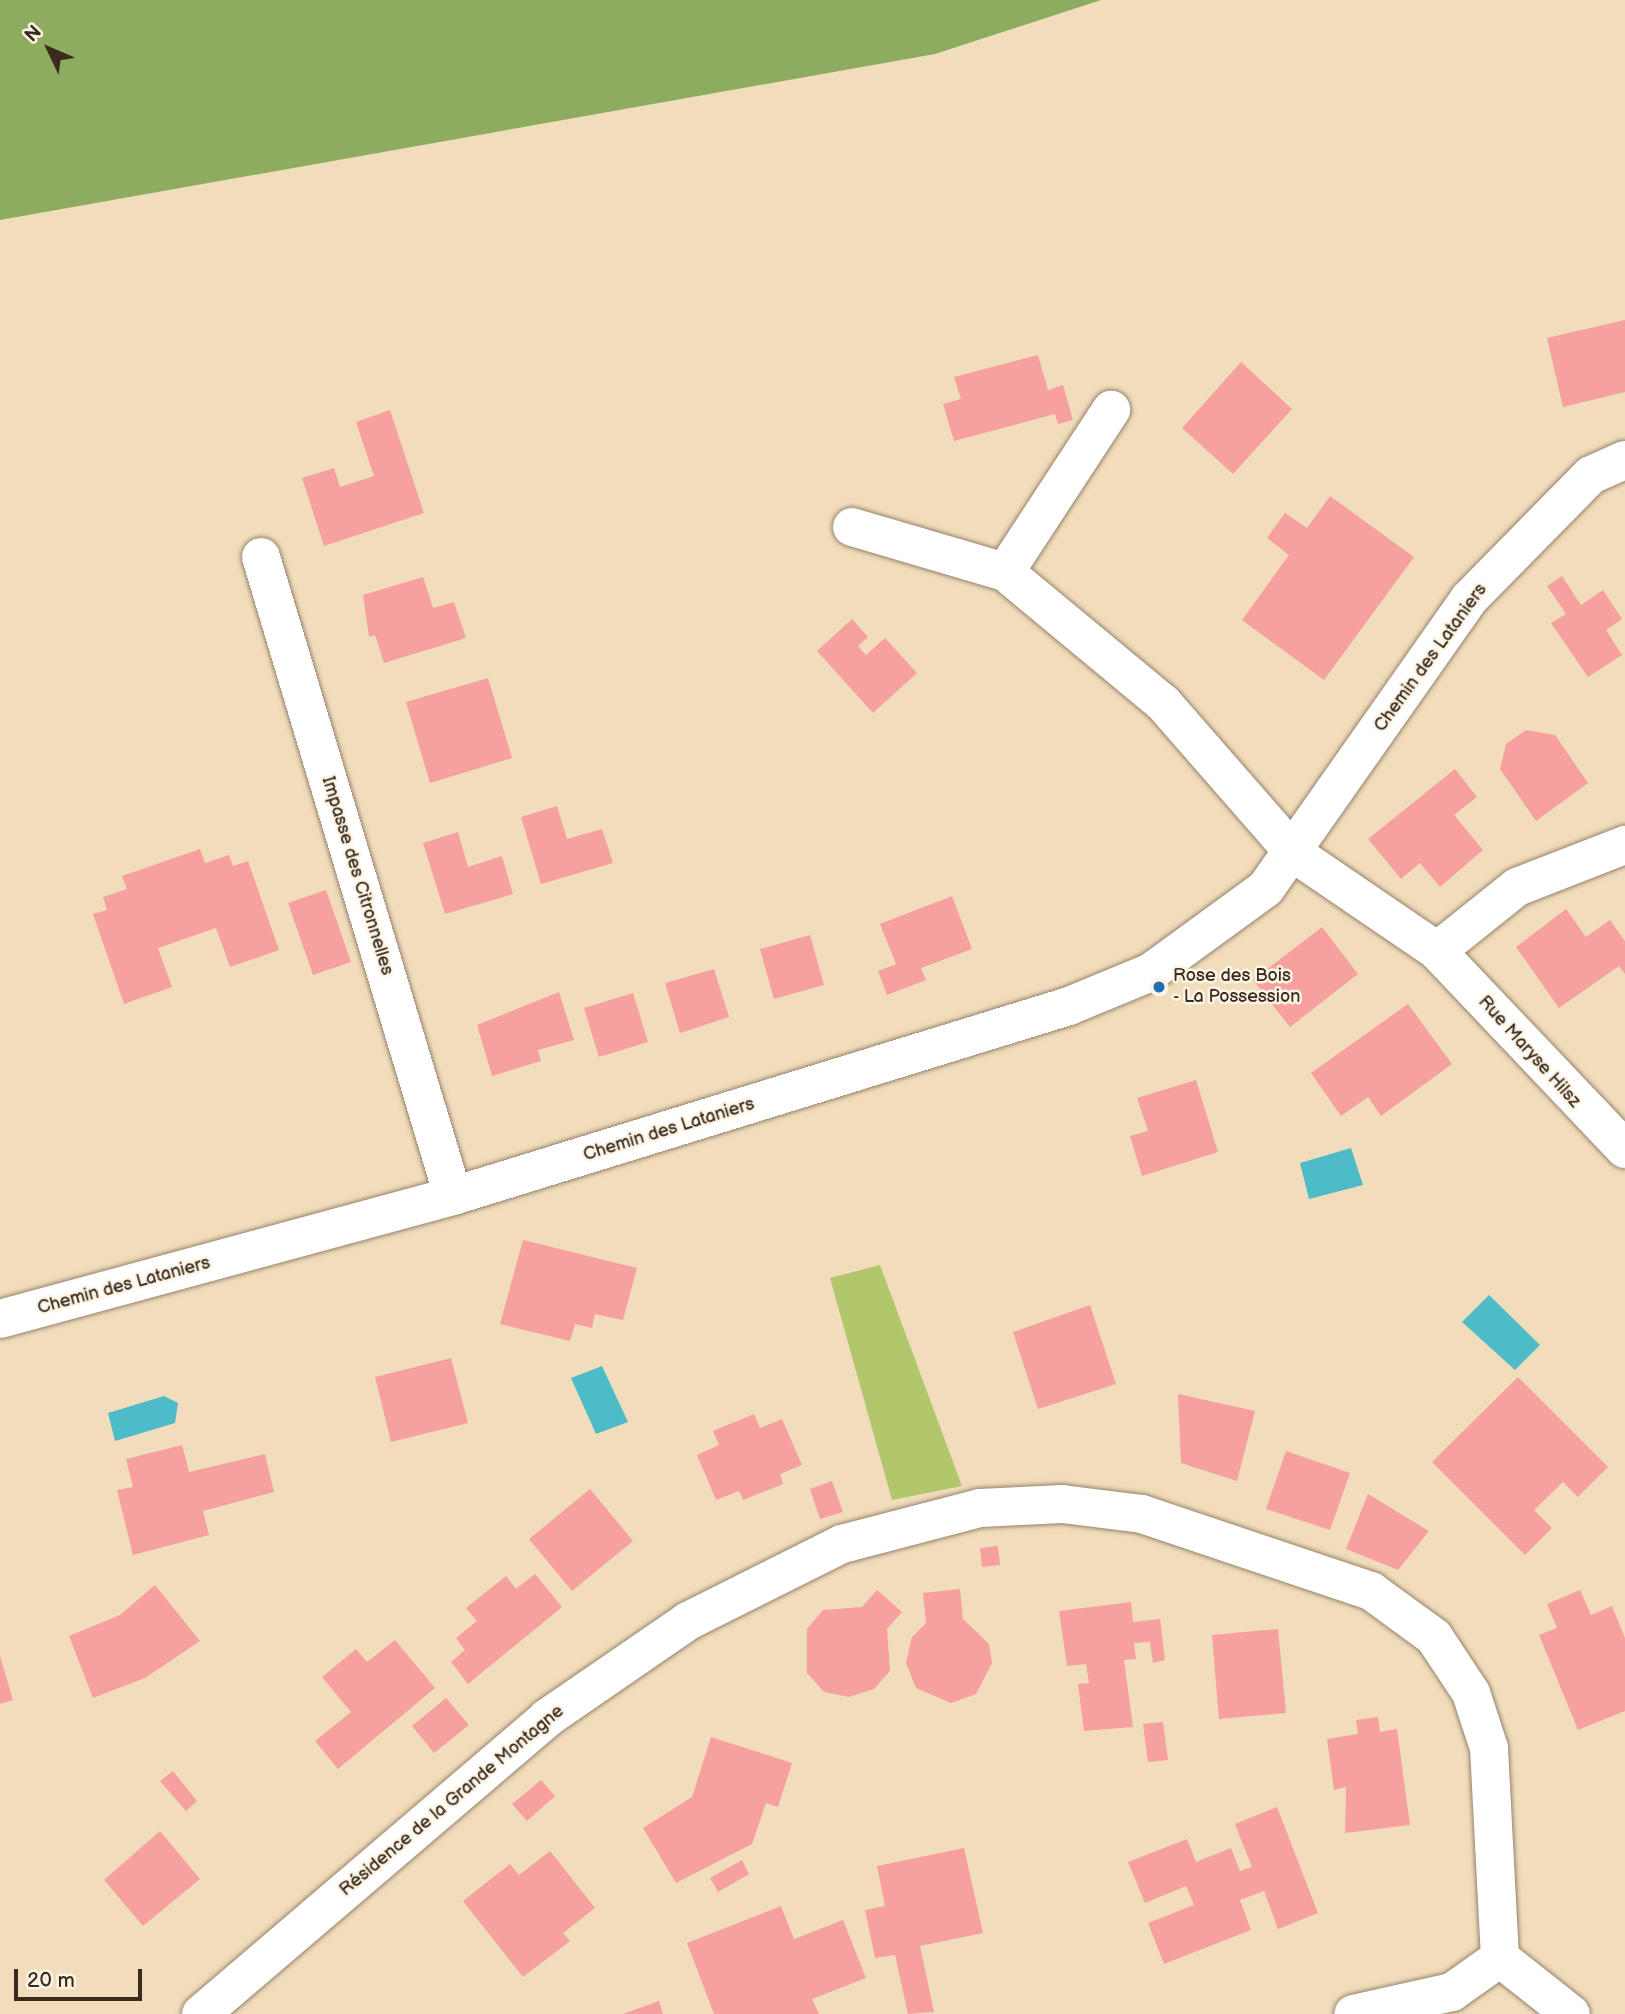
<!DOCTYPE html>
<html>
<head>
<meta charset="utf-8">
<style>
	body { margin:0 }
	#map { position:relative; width:1625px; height:2014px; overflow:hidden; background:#f1dcbb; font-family:"Balsamiq Sans",sans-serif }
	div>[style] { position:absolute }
	.green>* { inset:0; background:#b2c76c }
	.forest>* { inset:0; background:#8dac60 }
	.water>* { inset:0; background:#4ebbc9 }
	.building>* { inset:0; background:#f6a09f }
	.roads { filter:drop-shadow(0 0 2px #96836c) drop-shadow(0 0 2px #96836c) }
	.street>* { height:38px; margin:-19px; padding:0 19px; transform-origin:19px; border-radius:19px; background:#fff }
	.dots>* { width:19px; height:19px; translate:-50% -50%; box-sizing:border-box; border:4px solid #fcf5e5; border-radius:50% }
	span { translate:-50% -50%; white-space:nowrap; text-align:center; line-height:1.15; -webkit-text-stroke:5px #fcf5e5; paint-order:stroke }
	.street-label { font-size:18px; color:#3b2a1e }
	.poi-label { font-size:18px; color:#3b2a1e }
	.left { translate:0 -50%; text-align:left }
	.north { position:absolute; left:14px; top:14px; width:70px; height:70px; -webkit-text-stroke:5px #fcf5e5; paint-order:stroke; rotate:314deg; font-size:19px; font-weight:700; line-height:28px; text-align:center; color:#3b2a1e }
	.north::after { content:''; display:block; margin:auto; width:24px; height:32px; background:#3b2a1e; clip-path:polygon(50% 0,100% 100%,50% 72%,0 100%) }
	.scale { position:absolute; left:14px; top:1969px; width:128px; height:32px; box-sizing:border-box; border:4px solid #3b2a1e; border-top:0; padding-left:9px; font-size:21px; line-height:24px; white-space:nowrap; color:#3b2a1e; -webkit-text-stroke:5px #fcf5e5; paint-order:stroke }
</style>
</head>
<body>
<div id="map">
	<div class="green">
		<i style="clip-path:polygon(880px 1265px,962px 1486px,892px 1500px,830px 1278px)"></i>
	</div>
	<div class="forest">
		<i style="clip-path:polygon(0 0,1101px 0,935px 54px,0 220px)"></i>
	</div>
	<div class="water">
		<i style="clip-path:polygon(1351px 1148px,1363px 1185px,1309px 1199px,1300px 1163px)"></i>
		<i style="clip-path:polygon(1489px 1295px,1540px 1345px,1515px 1370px,1462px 1322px)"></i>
		<i style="clip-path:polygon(602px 1366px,628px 1422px,596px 1434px,571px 1378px)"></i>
		<i style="clip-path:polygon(164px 1396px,178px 1403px,175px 1423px,115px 1441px,108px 1413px)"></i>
	</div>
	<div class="building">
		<i style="clip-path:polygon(1625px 320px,1625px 392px,1563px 407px,1547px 338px)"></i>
		<i style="clip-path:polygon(1038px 355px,1048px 390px,1063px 385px,1073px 420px,1058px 424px,1055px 414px,954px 441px,943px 404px,961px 399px,954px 377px)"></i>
		<i style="clip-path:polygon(1241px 362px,1292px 409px,1233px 474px,1182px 428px)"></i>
		<i style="clip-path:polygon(390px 410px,424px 513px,324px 546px,302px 478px,334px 468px,340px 487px,374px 476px,356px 422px)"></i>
		<i style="clip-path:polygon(1330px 496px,1414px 557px,1324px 680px,1242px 620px,1289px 555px,1267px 538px,1285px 513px,1307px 528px)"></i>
		<i style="clip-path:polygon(1562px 576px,1581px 605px,1603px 590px,1622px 619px,1606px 630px,1622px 655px,1588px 677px,1551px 623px,1566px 614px,1547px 586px)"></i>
		<i style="clip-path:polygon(423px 577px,433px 608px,454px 602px,466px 638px,384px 663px,375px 635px,369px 637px,363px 595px)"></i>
		<i style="clip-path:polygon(852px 619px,868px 637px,858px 646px,866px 655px,885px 638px,917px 673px,873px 713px,817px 651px)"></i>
		<i style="clip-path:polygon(488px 678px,512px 758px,430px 783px,406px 702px)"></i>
		<i style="clip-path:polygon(1526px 730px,1555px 735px,1588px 783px,1536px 821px,1500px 769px,1506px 744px)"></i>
		<i style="clip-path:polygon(1455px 769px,1477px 797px,1454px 815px,1483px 850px,1440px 887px,1420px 863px,1401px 879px,1368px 839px)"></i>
		<i style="clip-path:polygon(557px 806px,567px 839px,602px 829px,613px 863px,541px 884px,521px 817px)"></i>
		<i style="clip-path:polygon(458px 832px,468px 867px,502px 856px,513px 894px,445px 914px,423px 843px)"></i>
		<i style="clip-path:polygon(200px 849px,205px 863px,229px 855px,233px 866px,248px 861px,279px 950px,230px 967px,216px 928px,158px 948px,172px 987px,124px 1004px,93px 914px,107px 910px,103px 897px,127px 889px,122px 876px)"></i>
		<i style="clip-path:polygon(326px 890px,351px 962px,313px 975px,288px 903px)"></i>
		<i style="clip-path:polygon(952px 896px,972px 949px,921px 968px,926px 980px,887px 995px,878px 971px,896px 964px,880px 924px)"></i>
		<i style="clip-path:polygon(1566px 909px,1586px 937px,1610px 920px,1625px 941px,1625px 974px,1619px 966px,1559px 1008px,1516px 947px)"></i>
		<i style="clip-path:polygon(1322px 927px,1358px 974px,1290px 1027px,1253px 980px)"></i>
		<i style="clip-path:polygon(810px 935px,824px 985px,774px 999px,760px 949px)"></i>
		<i style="clip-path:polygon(714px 969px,729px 1017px,680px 1033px,665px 983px)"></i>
		<i style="clip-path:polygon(559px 992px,574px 1040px,538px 1050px,541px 1061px,492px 1076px,477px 1025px)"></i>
		<i style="clip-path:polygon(633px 993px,648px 1042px,599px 1057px,584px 1008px)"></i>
		<i style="clip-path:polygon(1408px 1004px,1452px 1064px,1381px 1116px,1368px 1097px,1341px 1116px,1311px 1073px)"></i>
		<i style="clip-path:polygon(1196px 1080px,1218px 1152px,1142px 1176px,1130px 1136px,1148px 1131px,1137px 1098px)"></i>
		<i style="clip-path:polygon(523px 1240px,637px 1268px,623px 1320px,595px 1314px,592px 1328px,575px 1324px,570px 1341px,500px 1324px)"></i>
		<i style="clip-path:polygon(1090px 1305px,1116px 1384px,1038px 1409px,1013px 1332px)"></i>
		<i style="clip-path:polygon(451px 1358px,468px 1423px,391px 1442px,375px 1377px)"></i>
		<i style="clip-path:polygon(1518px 1377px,1608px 1467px,1578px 1497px,1563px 1482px,1534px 1510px,1552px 1528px,1525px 1555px,1432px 1462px)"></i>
		<i style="clip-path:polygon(1178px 1394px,1255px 1411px,1237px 1481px,1181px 1463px)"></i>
		<i style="clip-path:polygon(754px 1414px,760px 1428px,782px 1419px,802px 1465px,780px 1474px,783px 1484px,743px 1500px,739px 1491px,716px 1500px,697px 1455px,719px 1445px,713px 1431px)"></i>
		<i style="clip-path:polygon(182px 1445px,189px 1472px,265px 1454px,274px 1492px,203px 1511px,209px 1535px,133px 1555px,117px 1490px,133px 1487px,126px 1459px)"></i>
		<i style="clip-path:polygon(1286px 1451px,1350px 1473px,1330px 1530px,1266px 1509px)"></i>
		<i style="clip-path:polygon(832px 1481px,843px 1512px,820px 1519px,810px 1489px)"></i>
		<i style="clip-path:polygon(590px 1489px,633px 1541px,572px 1591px,529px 1539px)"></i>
		<i style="clip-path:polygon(1368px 1494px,1429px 1531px,1398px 1570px,1346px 1549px)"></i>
		<i style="clip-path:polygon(998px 1546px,1000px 1565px,982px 1567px,980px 1548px)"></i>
		<i style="clip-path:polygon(535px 1574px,562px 1607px,468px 1684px,451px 1662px,465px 1650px,456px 1638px,477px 1621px,466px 1608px,506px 1576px,516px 1589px)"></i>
		<i style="clip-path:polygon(155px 1585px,200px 1641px,145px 1678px,93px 1698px,69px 1636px,120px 1615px)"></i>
		<i style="clip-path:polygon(960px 1589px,963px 1619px,989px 1644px,992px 1663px,976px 1694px,951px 1703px,916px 1688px,906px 1663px,912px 1637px,926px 1623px,923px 1593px)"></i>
		<i style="clip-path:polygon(877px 1590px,902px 1612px,887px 1629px,890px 1671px,874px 1689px,849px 1697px,824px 1692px,807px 1673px,807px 1629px,823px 1610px,862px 1607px)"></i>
		<i style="clip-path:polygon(1580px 1590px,1591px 1615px,1612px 1606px,1625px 1638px,1625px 1711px,1578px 1730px,1539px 1635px,1557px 1628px,1547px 1604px)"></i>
		<i style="clip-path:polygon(1131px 1602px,1133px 1622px,1160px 1619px,1165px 1660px,1153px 1663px,1150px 1642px,1134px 1643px,1136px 1659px,1124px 1660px,1133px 1727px,1084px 1731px,1078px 1684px,1089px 1683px,1086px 1664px,1067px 1666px,1059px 1611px)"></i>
		<i style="clip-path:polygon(1278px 1629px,1286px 1713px,1219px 1719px,1212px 1635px)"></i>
		<i style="clip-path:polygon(395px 1640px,435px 1688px,338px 1769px,315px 1741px,351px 1712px,322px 1677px,356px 1649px,367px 1662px)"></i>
		<i style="clip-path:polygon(0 1656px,13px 1700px,0 1704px)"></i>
		<i style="clip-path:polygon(446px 1698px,469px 1725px,434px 1753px,412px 1726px)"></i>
		<i style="clip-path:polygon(1378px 1717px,1380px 1732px,1397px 1729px,1410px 1825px,1345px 1833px,1346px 1787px,1334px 1790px,1327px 1739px,1358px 1734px,1356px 1720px)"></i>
		<i style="clip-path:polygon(1163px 1722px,1168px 1760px,1148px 1762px,1143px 1724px)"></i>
		<i style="clip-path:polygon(711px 1737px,792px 1763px,778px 1807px,766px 1803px,752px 1844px,676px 1883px,643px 1828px,692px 1797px)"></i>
		<i style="clip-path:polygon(173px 1771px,197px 1801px,186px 1811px,160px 1781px)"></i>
		<i style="clip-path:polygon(541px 1780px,555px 1796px,527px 1821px,512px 1804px)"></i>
		<i style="clip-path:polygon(1277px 1807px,1318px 1913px,1278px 1929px,1264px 1891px,1240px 1900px,1251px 1930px,1164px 1964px,1148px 1923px,1194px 1905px,1186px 1886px,1145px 1903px,1128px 1862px,1187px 1839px,1196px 1862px,1231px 1848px,1240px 1871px,1252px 1867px,1235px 1824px)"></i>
		<i style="clip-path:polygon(160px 1831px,200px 1879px,143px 1926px,104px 1880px)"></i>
		<i style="clip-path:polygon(964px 1848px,983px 1933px,920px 1946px,934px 2012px,908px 2014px,895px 1955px,875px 1958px,865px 1910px,885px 1906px,877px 1866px)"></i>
		<i style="clip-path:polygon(550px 1851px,595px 1908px,563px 1933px,570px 1941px,523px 1977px,463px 1901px,510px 1864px,519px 1875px)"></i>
		<i style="clip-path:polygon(742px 1860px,749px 1874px,718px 1892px,710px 1878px)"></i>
		<i style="clip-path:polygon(781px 1906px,794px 1939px,843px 1920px,866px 1978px,812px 1999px,819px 2014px,714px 2014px,687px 1943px)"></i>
		<i style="clip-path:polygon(659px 2001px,663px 2014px,623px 2014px)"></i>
	</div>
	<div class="roads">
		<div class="street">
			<i style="left:852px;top:527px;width:159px;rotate:16.4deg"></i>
			<i style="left:1005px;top:572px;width:207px;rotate:39.7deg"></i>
			<i style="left:1164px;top:704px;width:199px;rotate:48.9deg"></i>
			<i style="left:1295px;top:854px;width:172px;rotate:34.3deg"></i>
			<i style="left:1437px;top:951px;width:102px;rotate:-38.7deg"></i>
			<i style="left:1517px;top:887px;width:116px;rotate:-21.3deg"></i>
			<i style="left:261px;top:557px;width:667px;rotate:73.28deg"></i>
			<i style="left:1005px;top:572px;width:194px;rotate:-56.8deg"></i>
			<i style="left:1437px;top:951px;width:273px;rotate:46.5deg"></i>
			<i style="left:0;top:1319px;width:469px;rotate:-15.2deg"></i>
			<i style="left:453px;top:1196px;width:645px;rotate:-17.14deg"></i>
			<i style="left:1069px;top:1006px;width:89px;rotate:-22.5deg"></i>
			<i style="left:1151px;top:972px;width:142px;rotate:-36.1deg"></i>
			<i style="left:1266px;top:888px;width:353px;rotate:-54.9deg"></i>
			<i style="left:1469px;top:599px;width:174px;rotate:-45.5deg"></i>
			<i style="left:1591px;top:475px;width:37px;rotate:-24deg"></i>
			<i style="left:1500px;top:1958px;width:90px;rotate:38.3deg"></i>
			<i style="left:201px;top:2014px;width:455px;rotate:-40.5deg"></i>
			<i style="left:547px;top:1718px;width:171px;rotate:-34.5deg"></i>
			<i style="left:688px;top:1621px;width:172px;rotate:-26.6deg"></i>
			<i style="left:842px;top:1544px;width:143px;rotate:-14.6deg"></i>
			<i style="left:980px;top:1508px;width:82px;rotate:-2.8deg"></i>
			<i style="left:1062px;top:1504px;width:81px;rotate:7.1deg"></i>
			<i style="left:1142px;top:1514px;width:242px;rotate:18.6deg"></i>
			<i style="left:1371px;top:1591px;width:78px;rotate:36.1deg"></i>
			<i style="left:1434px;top:1637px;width:67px;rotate:56.5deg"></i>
			<i style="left:1471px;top:1693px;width:58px;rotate:71.9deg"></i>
			<i style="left:1489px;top:1748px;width:210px;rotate:87deg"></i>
			<i style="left:1500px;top:1958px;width:59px;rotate:144.7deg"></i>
			<i style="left:1452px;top:1992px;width:101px;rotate:167.5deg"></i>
		</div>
	</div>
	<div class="dots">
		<i style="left:1159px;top:987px;background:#1f6fb2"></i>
	</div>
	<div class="street-label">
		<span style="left:1431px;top:658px;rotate:-54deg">Chemin des Lataniers</span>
		<span style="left:357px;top:876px;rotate:73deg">Impasse des Citronnelles</span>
		<span style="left:1529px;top:1052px;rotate:48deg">Rue Maryse Hilsz</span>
		<span style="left:669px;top:1130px;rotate:-17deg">Chemin des Lataniers</span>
		<span style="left:124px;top:1286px;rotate:-15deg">Chemin des Lataniers</span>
		<span style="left:452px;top:1801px;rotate:-40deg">Résidence de la Grande Montagne</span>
	</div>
	<div class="poi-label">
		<span class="left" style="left:1173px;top:987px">Rose des Bois<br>- La Possession</span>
	</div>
	<div class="north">N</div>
	<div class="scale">20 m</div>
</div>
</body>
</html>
